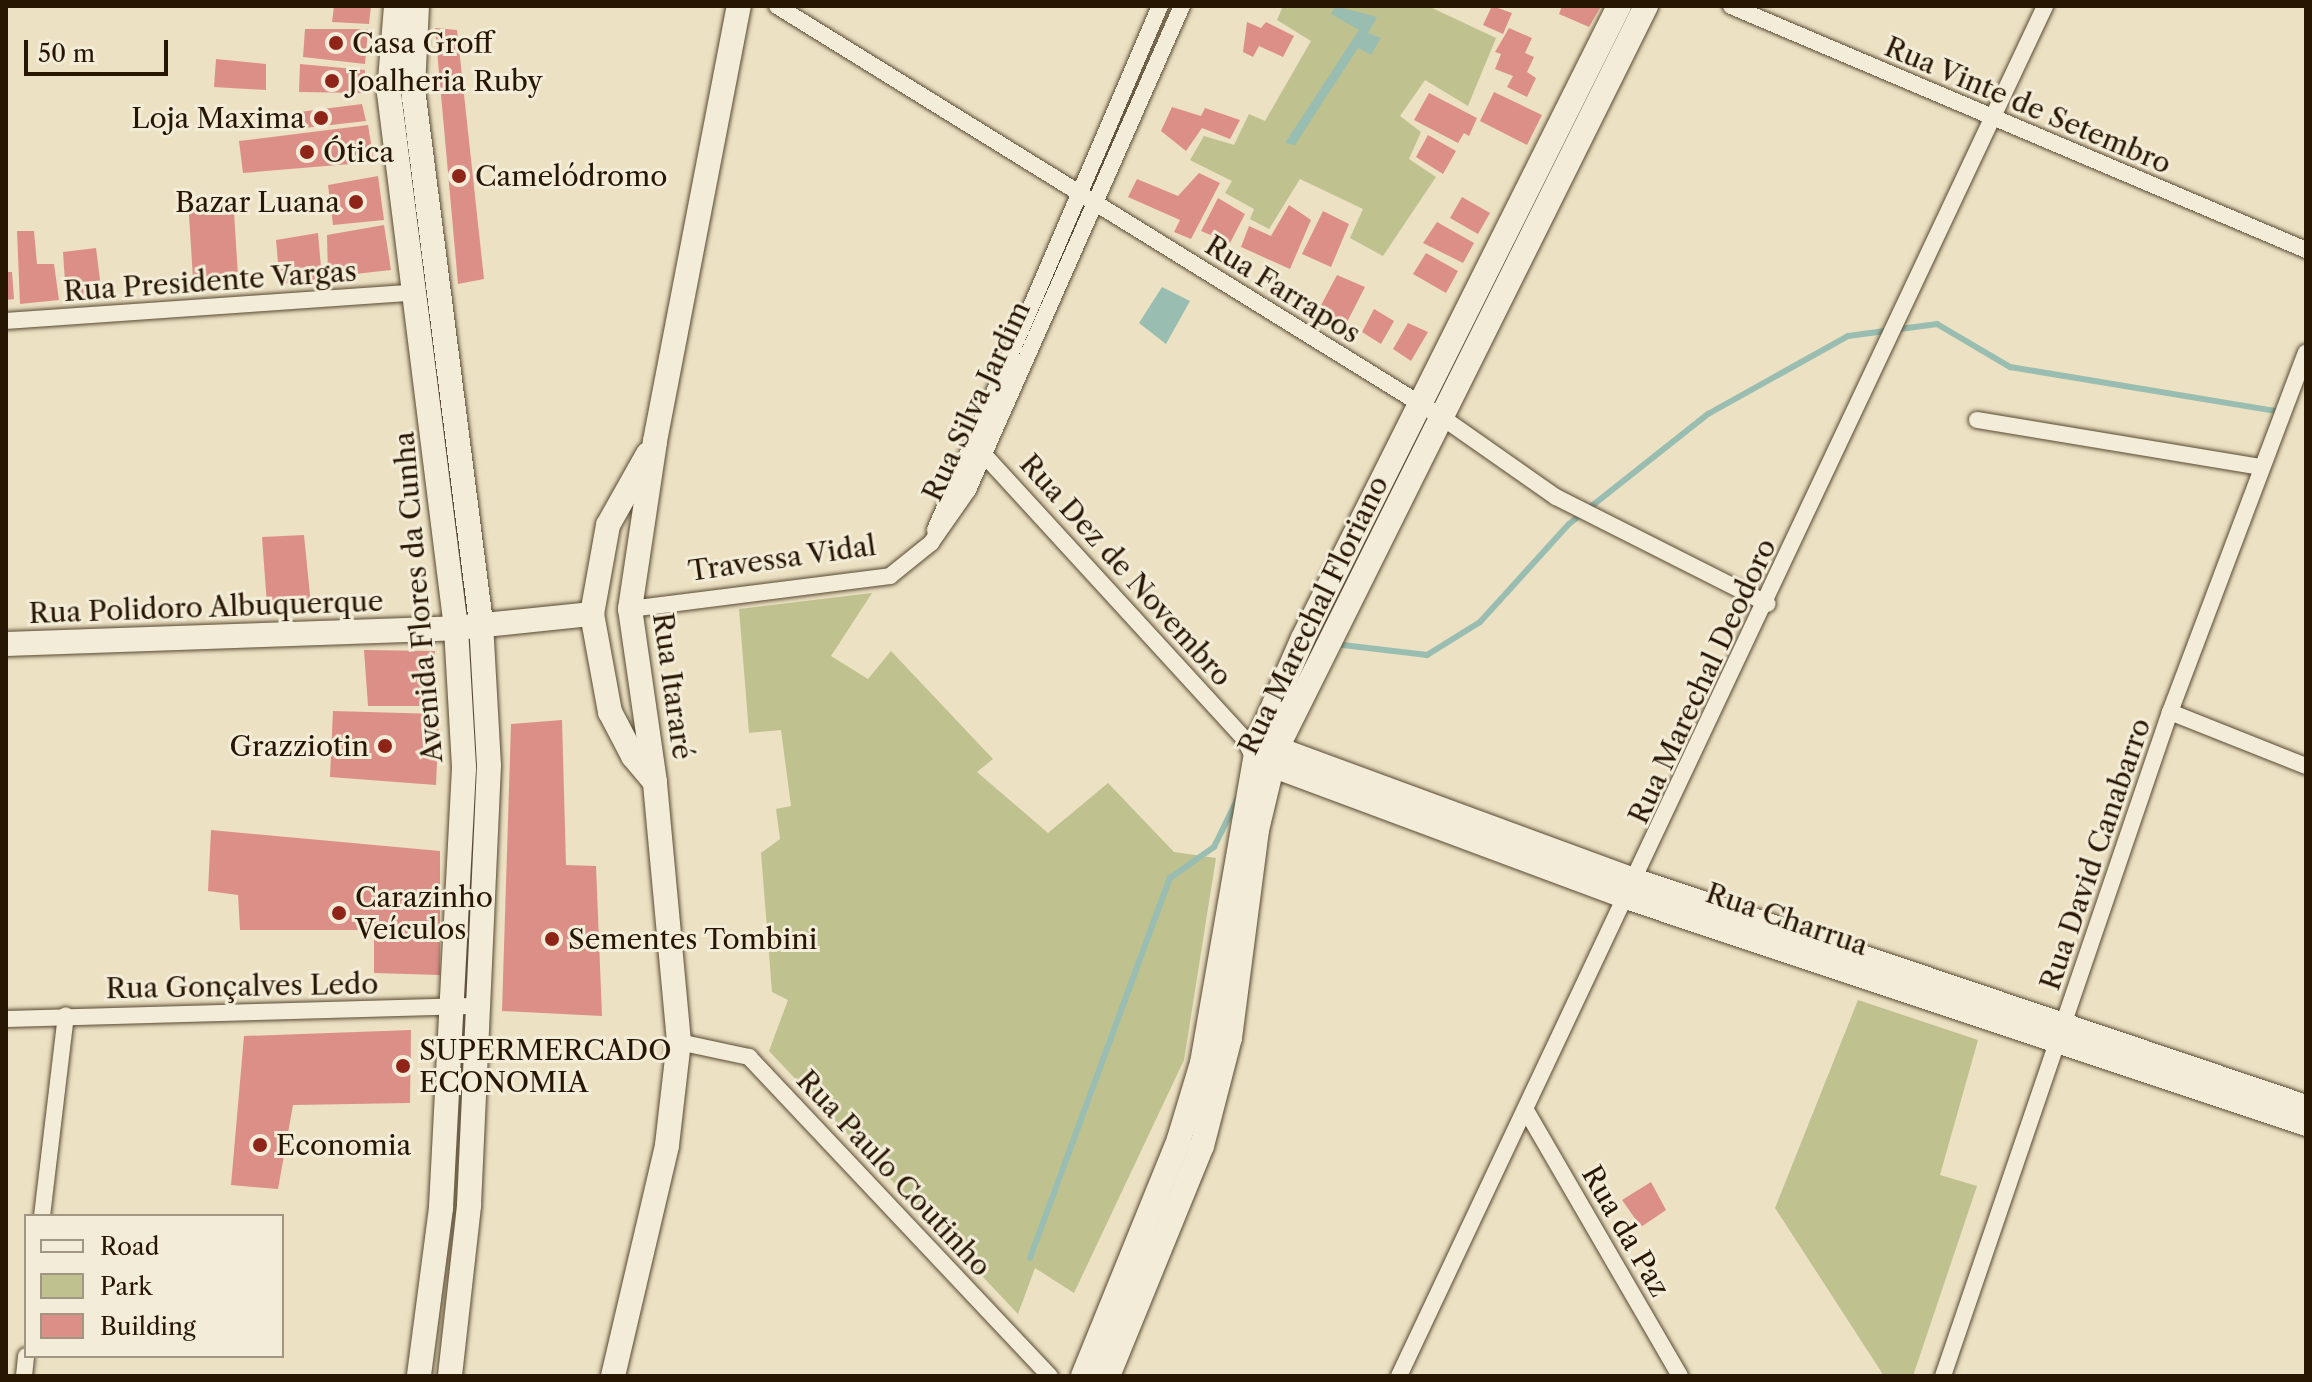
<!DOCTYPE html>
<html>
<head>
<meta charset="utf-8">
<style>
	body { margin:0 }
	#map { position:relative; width:2312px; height:1382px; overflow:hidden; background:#ece1c3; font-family:"Libre Caslon Text",serif }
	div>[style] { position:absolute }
	.green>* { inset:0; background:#bfc18f }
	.water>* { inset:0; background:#99beb1 }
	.stream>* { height:6px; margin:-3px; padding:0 3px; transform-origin:3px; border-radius:3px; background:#99beb1 }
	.building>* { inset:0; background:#dc8f87 }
	.roads { filter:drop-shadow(0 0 2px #584932) drop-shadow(0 0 2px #584932) }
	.street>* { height:16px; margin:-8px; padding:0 8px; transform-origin:8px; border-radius:8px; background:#f3ecd8 }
	.secondary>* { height:24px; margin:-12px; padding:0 12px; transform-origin:12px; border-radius:12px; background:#f3ecd8 }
	.dots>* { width:22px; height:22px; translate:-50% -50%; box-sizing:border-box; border:4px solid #f3ecd8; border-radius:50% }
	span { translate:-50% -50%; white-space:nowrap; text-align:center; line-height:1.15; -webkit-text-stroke:6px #f3ecd8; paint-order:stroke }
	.poi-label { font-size:28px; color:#271602 }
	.left { translate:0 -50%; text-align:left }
	.right { translate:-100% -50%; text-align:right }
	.street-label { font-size:28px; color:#271602 }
	.frame { position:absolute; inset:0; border:8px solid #271602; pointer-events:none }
	.legend { position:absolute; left:24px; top:1214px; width:260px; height:144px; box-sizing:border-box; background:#f3ecd8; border:2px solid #a19682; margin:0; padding:10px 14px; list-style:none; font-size:24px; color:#271602 }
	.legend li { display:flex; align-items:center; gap:16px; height:40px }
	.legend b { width:40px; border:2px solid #a19682 }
	.scale { position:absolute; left:24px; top:40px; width:144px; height:36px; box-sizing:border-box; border:4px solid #271602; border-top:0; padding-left:10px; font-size:24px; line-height:28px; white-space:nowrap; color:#271602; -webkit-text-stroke:6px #f3ecd8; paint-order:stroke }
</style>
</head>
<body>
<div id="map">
	<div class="green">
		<i style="clip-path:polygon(1283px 6px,1428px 6px,1496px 38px,1468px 106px,1425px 80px,1400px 116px,1421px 132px,1409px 159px,1436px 177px,1383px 256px,1350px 238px,1363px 209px,1300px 179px,1269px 229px,1250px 219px,1254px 209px,1225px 193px,1232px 181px,1190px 160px,1204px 136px,1234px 145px,1249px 114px,1265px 121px,1311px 41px,1277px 20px)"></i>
		<i style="clip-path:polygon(872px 593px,831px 656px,868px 679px,891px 651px,993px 759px,977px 772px,1048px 833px,1108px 783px,1174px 852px,1216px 858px,1184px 1060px,1074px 1293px,1035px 1268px,1018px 1314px,769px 1051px,788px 1000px,772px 992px,761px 853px,780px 839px,776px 809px,791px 806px,781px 730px,749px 733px,739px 609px)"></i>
		<i style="clip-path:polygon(1858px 1000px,1978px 1040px,1940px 1175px,1977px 1186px,1913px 1376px,1884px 1376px,1775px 1208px)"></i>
	</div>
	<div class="water">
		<i style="clip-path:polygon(1335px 6px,1377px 17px,1368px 33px,1381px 38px,1371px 55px,1358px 48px,1295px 145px,1285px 143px,1359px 30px,1331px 14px)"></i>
		<i style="clip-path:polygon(1162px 287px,1190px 301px,1166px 344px,1139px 323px)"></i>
	</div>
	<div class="stream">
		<i style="left:1334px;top:644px;width:94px;rotate:6.7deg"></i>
		<i style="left:1427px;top:655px;width:62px;rotate:-31.9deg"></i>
		<i style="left:1480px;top:622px;width:132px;rotate:-47.8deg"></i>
		<i style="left:1569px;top:524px;width:177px;rotate:-38.4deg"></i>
		<i style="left:1708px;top:414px;width:160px;rotate:-29.1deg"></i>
		<i style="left:1848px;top:336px;width:90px;rotate:-7.7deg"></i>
		<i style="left:1937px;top:324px;width:85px;rotate:30.5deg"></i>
		<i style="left:2010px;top:367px;width:270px;rotate:9.4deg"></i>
		<i style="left:1030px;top:1258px;width:405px;rotate:-69.8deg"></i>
		<i style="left:1170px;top:878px;width:54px;rotate:-35.2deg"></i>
		<i style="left:1214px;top:847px;width:55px;rotate:-63.9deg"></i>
	</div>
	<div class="building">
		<i style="clip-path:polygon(334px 6px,371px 6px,369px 24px,332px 22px)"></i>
		<i style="clip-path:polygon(1492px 6px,1512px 13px,1503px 34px,1483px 25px)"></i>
		<i style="clip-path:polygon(1562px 6px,1601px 6px,1589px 27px,1559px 14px)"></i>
		<i style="clip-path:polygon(1247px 22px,1261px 28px,1266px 22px,1294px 36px,1283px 57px,1259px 46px,1253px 57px,1243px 52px)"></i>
		<i style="clip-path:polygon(435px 28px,457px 30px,484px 279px,458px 284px)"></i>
		<i style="clip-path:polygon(1509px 28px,1532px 38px,1525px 53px,1534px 57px,1527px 72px,1536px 78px,1527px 97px,1507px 87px,1513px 76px,1495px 69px,1501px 54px,1495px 52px)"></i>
		<i style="clip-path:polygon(305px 29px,368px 29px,365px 64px,303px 57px)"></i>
		<i style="clip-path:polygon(216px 59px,266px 64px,266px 90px,214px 87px)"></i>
		<i style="clip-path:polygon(300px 64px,365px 70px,364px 93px,299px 92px)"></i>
		<i style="clip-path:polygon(1494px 92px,1542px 115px,1527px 145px,1480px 121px)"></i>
		<i style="clip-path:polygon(1429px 93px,1477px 118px,1469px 136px,1464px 133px,1458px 143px,1414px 120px)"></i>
		<i style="clip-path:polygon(362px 104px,366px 121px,278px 131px,276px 115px)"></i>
		<i style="clip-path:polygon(1172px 107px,1201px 116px,1205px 108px,1240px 120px,1230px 139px,1202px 128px,1186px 151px,1161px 131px)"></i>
		<i style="clip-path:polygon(368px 125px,374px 162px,243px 173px,239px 141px)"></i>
		<i style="clip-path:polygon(1428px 135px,1456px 151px,1443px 174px,1416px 157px)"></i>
		<i style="clip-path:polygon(1199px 173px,1220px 183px,1191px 239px,1174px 232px,1180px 220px,1128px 197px,1137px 179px,1178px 196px)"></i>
		<i style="clip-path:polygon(378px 176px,384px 220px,333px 225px,328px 185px)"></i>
		<i style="clip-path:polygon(233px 196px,238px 276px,193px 279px,188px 199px)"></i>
		<i style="clip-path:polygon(1462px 197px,1490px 213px,1478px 234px,1450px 218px)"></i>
		<i style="clip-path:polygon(1218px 198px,1245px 214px,1230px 243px,1201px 231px)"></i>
		<i style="clip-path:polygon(1289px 205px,1311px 220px,1290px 269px,1241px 247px,1249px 226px,1271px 236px)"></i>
		<i style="clip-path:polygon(1323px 211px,1349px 224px,1331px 267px,1302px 254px)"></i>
		<i style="clip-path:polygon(1437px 222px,1474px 243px,1463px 263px,1423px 243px)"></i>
		<i style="clip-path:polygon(384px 225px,391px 270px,328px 277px,327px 235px)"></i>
		<i style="clip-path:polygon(17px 231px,34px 231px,37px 264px,54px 264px,59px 300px,20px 304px)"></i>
		<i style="clip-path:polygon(318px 233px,322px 279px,280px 284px,276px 240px)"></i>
		<i style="clip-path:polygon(96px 248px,102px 296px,66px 296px,63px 252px)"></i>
		<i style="clip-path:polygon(1426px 253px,1458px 271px,1446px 293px,1413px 274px)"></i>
		<i style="clip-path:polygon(6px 272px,12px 272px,14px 299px,6px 300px)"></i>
		<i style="clip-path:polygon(1337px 275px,1365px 287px,1346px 324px,1318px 311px)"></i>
		<i style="clip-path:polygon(1374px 309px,1394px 321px,1381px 344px,1362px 332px)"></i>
		<i style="clip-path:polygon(1408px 323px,1428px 332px,1411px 361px,1393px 349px)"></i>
		<i style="clip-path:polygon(304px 535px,311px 605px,267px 605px,262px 537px)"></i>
		<i style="clip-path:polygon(364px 650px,435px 651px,436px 706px,368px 706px)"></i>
		<i style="clip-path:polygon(333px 711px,439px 714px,436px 785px,330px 777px)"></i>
		<i style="clip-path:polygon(562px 720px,566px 865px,596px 866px,602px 1016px,502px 1011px,511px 724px)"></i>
		<i style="clip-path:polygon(211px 830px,440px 851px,440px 975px,374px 973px,374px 930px,240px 930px,238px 895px,208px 891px)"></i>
		<i style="clip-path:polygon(411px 1030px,410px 1103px,293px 1105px,278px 1189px,231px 1185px,244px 1036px)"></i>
		<i style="clip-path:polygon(1651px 1182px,1666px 1210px,1641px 1227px,1622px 1200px)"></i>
	</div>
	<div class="roads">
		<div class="street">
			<i style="left:777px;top:6px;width:783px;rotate:31.74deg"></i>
			<i style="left:1443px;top:418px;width:138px;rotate:35deg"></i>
			<i style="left:1556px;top:497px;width:237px;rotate:26.8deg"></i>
			<i style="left:1731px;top:6px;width:625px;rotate:22.99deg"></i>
			<i style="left:6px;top:321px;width:412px;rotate:-4deg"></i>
			<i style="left:1977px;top:420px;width:288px;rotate:9.4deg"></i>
			<i style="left:977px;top:447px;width:394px;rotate:47.5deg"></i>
			<i style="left:1243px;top:737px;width:24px;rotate:62deg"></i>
			<i style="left:935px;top:530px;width:570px;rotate:-66.76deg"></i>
			<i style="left:630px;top:609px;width:262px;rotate:-7.2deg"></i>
			<i style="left:890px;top:576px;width:53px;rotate:-38.8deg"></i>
			<i style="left:931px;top:543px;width:65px;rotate:-55.1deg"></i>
			<i style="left:968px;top:490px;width:529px;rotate:-66.15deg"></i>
			<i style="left:2170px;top:712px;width:146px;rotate:21.7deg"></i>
			<i style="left:6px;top:1019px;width:474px;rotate:-1.6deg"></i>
			<i style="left:679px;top:1042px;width:72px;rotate:12.1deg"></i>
			<i style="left:749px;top:1057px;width:439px;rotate:46.7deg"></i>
			<i style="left:1527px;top:1112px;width:305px;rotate:59.9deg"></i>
			<i style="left:42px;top:1216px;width:202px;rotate:-83.2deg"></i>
			<i style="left:24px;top:1376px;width:20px;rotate:-84deg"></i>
			<i style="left:1399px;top:1376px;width:1515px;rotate:-64.75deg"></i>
			<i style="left:1943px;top:1376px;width:702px;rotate:-71.13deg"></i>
			<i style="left:2170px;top:712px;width:384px;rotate:-69.3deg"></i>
		</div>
		<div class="secondary">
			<i style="left:396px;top:6px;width:87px;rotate:94.6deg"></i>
			<i style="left:389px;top:93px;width:539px;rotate:82.86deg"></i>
			<i style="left:456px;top:628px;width:140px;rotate:86.7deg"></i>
			<i style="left:464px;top:768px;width:441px;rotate:93deg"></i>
			<i style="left:441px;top:1208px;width:169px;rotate:97.5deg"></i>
			<i style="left:417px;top:6px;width:83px;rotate:92.8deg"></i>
			<i style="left:413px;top:89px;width:538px;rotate:82.74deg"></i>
			<i style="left:481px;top:623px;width:142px;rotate:86.8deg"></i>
			<i style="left:489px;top:765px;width:441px;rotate:92.6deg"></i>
			<i style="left:469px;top:1206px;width:171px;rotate:96.4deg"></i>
			<i style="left:648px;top:454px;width:81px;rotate:119.4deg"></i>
			<i style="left:608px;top:525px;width:90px;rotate:100.2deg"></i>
			<i style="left:592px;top:614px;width:100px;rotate:79.6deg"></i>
			<i style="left:610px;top:712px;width:50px;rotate:62.4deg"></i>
			<i style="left:633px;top:756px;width:34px;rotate:50deg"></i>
			<i style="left:6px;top:644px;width:450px;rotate:-2deg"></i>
			<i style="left:456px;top:628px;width:137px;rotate:-5.9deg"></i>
			<i style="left:1264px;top:744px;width:397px;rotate:20.2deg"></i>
			<i style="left:1637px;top:881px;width:706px;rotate:18.67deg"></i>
			<i style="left:1258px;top:760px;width:396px;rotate:20.4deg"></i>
			<i style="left:1629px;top:898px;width:714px;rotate:18.46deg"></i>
			<i style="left:613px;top:1376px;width:237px;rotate:-76.8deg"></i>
			<i style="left:667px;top:1145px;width:104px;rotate:-83.4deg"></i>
			<i style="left:679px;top:1042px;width:261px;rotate:-95.3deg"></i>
			<i style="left:655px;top:782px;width:175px;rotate:-98.2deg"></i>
			<i style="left:630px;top:609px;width:170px;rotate:-81.5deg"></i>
			<i style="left:655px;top:441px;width:443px;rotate:-79.1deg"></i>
			<i style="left:1083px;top:1376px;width:256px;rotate:-67.9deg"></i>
			<i style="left:1179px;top:1139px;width:79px;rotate:-73.2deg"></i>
			<i style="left:1202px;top:1063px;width:327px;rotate:-80.1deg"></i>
			<i style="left:1258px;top:741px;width:112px;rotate:-66.4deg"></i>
			<i style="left:1303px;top:638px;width:707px;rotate:-63.43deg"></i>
			<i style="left:1108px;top:1376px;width:248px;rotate:-67.8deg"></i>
			<i style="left:1202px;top:1146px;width:112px;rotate:-75.5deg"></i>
			<i style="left:1230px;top:1038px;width:210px;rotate:-82.6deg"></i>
			<i style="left:1257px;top:830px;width:82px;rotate:-76.6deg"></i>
			<i style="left:1276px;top:750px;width:831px;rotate:-63.56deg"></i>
		</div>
	</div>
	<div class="dots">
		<i style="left:336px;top:43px;background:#8f2418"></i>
		<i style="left:332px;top:81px;background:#8f2418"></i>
		<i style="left:321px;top:118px;background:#8f2418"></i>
		<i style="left:307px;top:152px;background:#8f2418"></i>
		<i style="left:459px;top:176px;background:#8f2418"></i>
		<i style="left:356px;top:202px;background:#8f2418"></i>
		<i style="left:385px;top:746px;background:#8f2418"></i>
		<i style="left:339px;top:913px;background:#8f2418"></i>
		<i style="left:552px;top:939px;background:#8f2418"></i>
		<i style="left:403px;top:1066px;background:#8f2418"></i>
		<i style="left:260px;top:1145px;background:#8f2418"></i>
	</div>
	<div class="poi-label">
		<span class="left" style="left:352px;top:43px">Casa Groff</span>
		<span class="left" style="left:348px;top:81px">Joalheria Ruby</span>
		<span class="right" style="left:305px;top:118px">Loja Maxima</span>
		<span class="left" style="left:323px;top:152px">Ótica</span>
		<span class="left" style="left:475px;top:176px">Camelódromo</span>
		<span class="right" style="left:340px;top:202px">Bazar Luana</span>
		<span class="right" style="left:369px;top:746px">Grazziotin</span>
		<span class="left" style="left:355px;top:913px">Carazinho<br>Veículos</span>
		<span class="left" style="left:568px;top:939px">Sementes Tombini</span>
		<span class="left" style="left:419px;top:1066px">SUPERMERCADO<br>ECONOMIA</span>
		<span class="left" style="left:276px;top:1145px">Economia</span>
	</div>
	<div class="street-label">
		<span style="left:2028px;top:105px;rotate:23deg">Rua Vinte de Setembro</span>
		<span style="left:210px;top:281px;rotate:-4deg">Rua Presidente Vargas</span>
		<span style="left:1283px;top:289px;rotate:32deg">Rua Farrapos</span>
		<span style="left:976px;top:401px;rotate:-65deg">Rua Silva Jardim</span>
		<span style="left:782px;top:558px;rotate:-8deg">Travessa Vidal</span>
		<span style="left:1126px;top:570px;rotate:48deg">Rua Dez de Novembro</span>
		<span style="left:418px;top:597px;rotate:-95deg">Avenida Flores da Cunha</span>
		<span style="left:206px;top:607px;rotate:-2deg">Rua Polidoro Albuquerque</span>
		<span style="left:1313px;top:615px;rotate:-64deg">Rua Marechal Floriano</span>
		<span style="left:1702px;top:681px;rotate:-65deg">Rua Marechal Deodoro</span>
		<span style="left:673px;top:686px;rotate:82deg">Rua Itararé</span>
		<span style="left:2095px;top:854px;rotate:-71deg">Rua David Canabarro</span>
		<span style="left:1787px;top:919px;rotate:19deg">Rua Charrua</span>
		<span style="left:242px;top:986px;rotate:-1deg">Rua Gonçalves Ledo</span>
		<span style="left:894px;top:1173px;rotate:47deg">Rua Paulo Coutinho</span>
		<span style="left:1626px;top:1231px;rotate:60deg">Rua da Paz</span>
	</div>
	<div class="frame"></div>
	<ul class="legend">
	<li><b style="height:10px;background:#f3ecd8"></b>Road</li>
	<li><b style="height:22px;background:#bfc18f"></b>Park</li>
	<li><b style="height:22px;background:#dc8f87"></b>Building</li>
	</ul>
	<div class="scale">50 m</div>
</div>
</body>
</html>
